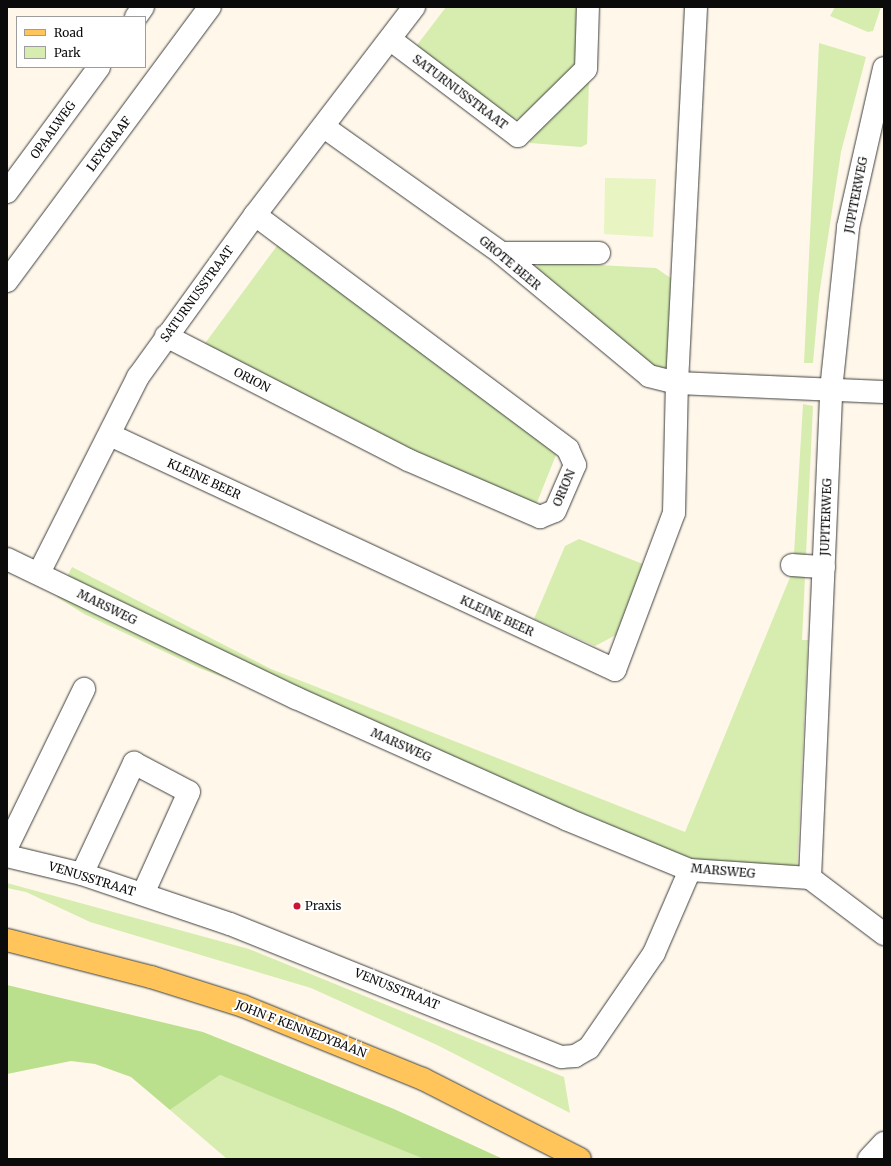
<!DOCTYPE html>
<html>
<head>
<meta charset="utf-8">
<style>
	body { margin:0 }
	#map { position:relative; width:891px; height:1166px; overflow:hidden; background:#fff8ea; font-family:Merriweather,serif }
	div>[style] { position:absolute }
	.green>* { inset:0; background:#d6edaf }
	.forest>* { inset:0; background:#bbe08d }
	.pitch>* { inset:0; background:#e8f4c2 }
	.roads { filter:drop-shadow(0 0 1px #3e3e3e) drop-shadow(0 0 1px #3e3e3e) }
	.minor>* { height:22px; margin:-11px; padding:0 11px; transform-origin:11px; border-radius:11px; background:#fff }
	.major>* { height:22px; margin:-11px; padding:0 11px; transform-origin:11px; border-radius:11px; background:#ffc55a }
	.dots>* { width:11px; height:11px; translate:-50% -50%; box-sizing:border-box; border:2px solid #fff; border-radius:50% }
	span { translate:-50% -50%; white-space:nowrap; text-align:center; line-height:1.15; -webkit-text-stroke:4px #fff; paint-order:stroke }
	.street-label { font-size:12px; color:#0b0b0b }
	.poi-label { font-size:12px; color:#0b0b0b }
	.left { translate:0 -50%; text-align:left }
	.frame { position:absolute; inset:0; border:8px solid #0b0b0b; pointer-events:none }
	.legend { position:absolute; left:16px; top:16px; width:130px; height:52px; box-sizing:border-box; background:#fff; border:1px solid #9d9d9d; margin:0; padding:5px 7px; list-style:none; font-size:12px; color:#0b0b0b }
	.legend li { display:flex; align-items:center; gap:8px; height:20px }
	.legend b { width:20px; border:1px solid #9d9d9d }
</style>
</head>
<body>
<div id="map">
	<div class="green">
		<i style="clip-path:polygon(446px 7px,580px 7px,578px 67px,525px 118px,511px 119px,414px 49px)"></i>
		<i style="clip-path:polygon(835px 7px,881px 7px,873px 31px,868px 32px,830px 16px)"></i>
		<i style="clip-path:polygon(819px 43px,866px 57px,841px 152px,819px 296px,813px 363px,804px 363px)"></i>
		<i style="clip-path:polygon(589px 81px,587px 144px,581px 147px,530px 143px,531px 134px)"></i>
		<i style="clip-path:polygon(279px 243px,558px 450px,536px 505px,417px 456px,203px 346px)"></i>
		<i style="clip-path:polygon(540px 262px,656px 268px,675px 281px,672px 365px,664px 374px,531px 275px)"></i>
		<i style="clip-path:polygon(803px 404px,813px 406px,802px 640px,808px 640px,797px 870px,717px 868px,666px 853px,597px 819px,199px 668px,84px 614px,57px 597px,72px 567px,271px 669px,685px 832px,793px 570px)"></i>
		<i style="clip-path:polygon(579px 539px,643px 564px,616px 635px,595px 646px,534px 619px,565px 546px)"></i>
		<i style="clip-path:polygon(7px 883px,249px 949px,564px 1077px,570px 1113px,437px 1045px,311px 988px,90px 922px,26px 892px,7px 888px)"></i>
		<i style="clip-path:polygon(220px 1075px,381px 1139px,424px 1159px,227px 1159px,170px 1110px)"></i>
	</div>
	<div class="forest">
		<i style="clip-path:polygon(7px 985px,203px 1032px,394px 1109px,503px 1159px,424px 1159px,220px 1075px,170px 1110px,131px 1077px,95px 1064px,71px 1061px,7px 1074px)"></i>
	</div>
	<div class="pitch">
		<i style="clip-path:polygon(605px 178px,656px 179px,653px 237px,604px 234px)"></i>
	</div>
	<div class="roads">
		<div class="minor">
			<i style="left:136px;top:17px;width:12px;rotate:-55deg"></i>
			<i style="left:391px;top:40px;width:159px;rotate:37.1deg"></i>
			<i style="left:518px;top:136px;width:95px;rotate:-44.6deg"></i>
			<i style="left:586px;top:69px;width:62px;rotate:-88.2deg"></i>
			<i style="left:324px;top:127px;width:217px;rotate:35.4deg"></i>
			<i style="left:501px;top:253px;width:192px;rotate:39.7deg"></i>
			<i style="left:649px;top:376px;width:29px;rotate:14deg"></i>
			<i style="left:677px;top:383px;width:207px;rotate:2.5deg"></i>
			<i style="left:7px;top:192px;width:155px;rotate:-53.6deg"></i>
			<i style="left:501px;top:253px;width:98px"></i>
			<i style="left:7px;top:281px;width:341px;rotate:-53.5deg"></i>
			<i style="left:166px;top:336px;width:272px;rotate:27.1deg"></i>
			<i style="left:408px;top:460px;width:144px;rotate:23.4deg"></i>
			<i style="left:540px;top:517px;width:16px;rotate:-22deg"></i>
			<i style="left:555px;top:511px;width:50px;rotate:-66.5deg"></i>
			<i style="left:575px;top:465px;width:17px;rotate:-114deg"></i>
			<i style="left:568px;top:449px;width:391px;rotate:-143.2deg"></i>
			<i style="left:110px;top:435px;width:557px;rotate:24.95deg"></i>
			<i style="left:615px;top:670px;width:168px;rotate:-69.4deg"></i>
			<i style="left:674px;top:513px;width:130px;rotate:-88.7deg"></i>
			<i style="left:677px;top:383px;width:376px;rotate:-87.1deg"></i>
			<i style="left:7px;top:559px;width:321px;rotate:25.7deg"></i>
			<i style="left:296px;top:698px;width:296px;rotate:24.1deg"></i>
			<i style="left:566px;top:819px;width:134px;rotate:22.4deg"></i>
			<i style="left:690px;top:870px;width:120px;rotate:3.8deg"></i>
			<i style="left:792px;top:565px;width:32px;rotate:4deg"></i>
			<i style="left:39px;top:573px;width:220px;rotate:-63.2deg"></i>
			<i style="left:138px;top:377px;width:200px;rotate:-54.2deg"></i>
			<i style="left:255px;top:215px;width:262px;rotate:-52.6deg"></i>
			<i style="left:7px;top:847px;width:176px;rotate:-64deg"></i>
			<i style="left:7px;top:856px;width:77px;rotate:13.5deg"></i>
			<i style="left:82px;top:874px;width:156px;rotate:18.7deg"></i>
			<i style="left:230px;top:924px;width:357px;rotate:21.9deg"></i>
			<i style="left:561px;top:1057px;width:14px;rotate:-4deg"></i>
			<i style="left:575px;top:1056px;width:16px;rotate:-30deg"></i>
			<i style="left:589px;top:1048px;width:115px;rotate:-55.6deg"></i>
			<i style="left:654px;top:953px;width:90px;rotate:-66.6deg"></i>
			<i style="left:82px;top:874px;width:123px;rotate:-64.9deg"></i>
			<i style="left:134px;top:763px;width:62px;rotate:27.8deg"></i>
			<i style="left:189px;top:792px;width:112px;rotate:114.3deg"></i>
			<i style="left:810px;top:878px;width:488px;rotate:-87.5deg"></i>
			<i style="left:831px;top:390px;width:164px;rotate:-84deg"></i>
			<i style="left:848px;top:227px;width:163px;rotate:-77.2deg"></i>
			<i style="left:810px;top:878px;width:93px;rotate:37.1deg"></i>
			<i style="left:869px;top:1159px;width:22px;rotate:-47deg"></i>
		</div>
		<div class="major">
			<i style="left:7px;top:940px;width:149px;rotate:14.4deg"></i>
			<i style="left:151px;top:977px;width:96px;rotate:17.5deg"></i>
			<i style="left:243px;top:1006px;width:194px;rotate:22.1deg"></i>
			<i style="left:423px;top:1079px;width:176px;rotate:27deg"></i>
		</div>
	</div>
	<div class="dots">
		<i style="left:297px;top:906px;background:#c91632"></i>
	</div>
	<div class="street-label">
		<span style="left:460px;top:92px;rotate:37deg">SATURNUSSTRAAT</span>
		<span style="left:53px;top:130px;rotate:-54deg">OPAALWEG</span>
		<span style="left:109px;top:144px;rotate:-53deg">LEYGRAAF</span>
		<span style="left:856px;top:195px;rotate:-79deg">JUPITERWEG</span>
		<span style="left:510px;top:263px;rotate:40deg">GROTE BEER</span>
		<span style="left:197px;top:294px;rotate:-54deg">SATURNUSSTRAAT</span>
		<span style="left:252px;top:380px;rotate:27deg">ORION</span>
		<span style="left:204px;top:479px;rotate:25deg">KLEINE BEER</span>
		<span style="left:564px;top:488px;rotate:-67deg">ORION</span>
		<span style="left:826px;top:517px;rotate:-88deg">JUPITERWEG</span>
		<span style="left:107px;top:607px;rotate:26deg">MARSWEG</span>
		<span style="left:497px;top:616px;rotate:25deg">KLEINE BEER</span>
		<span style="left:401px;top:745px;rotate:24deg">MARSWEG</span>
		<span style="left:723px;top:871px;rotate:5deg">MARSWEG</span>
		<span style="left:92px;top:879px;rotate:17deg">VENUSSTRAAT</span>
		<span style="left:397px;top:989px;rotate:22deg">VENUSSTRAAT</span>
		<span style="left:301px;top:1029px;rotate:21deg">JOHN F KENNEDYBAAN</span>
	</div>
	<div class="poi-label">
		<span class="left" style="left:305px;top:906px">Praxis</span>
	</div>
	<div class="frame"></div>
	<ul class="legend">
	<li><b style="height:5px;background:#ffc55a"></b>Road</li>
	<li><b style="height:11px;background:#d6edaf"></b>Park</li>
	</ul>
</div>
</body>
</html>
